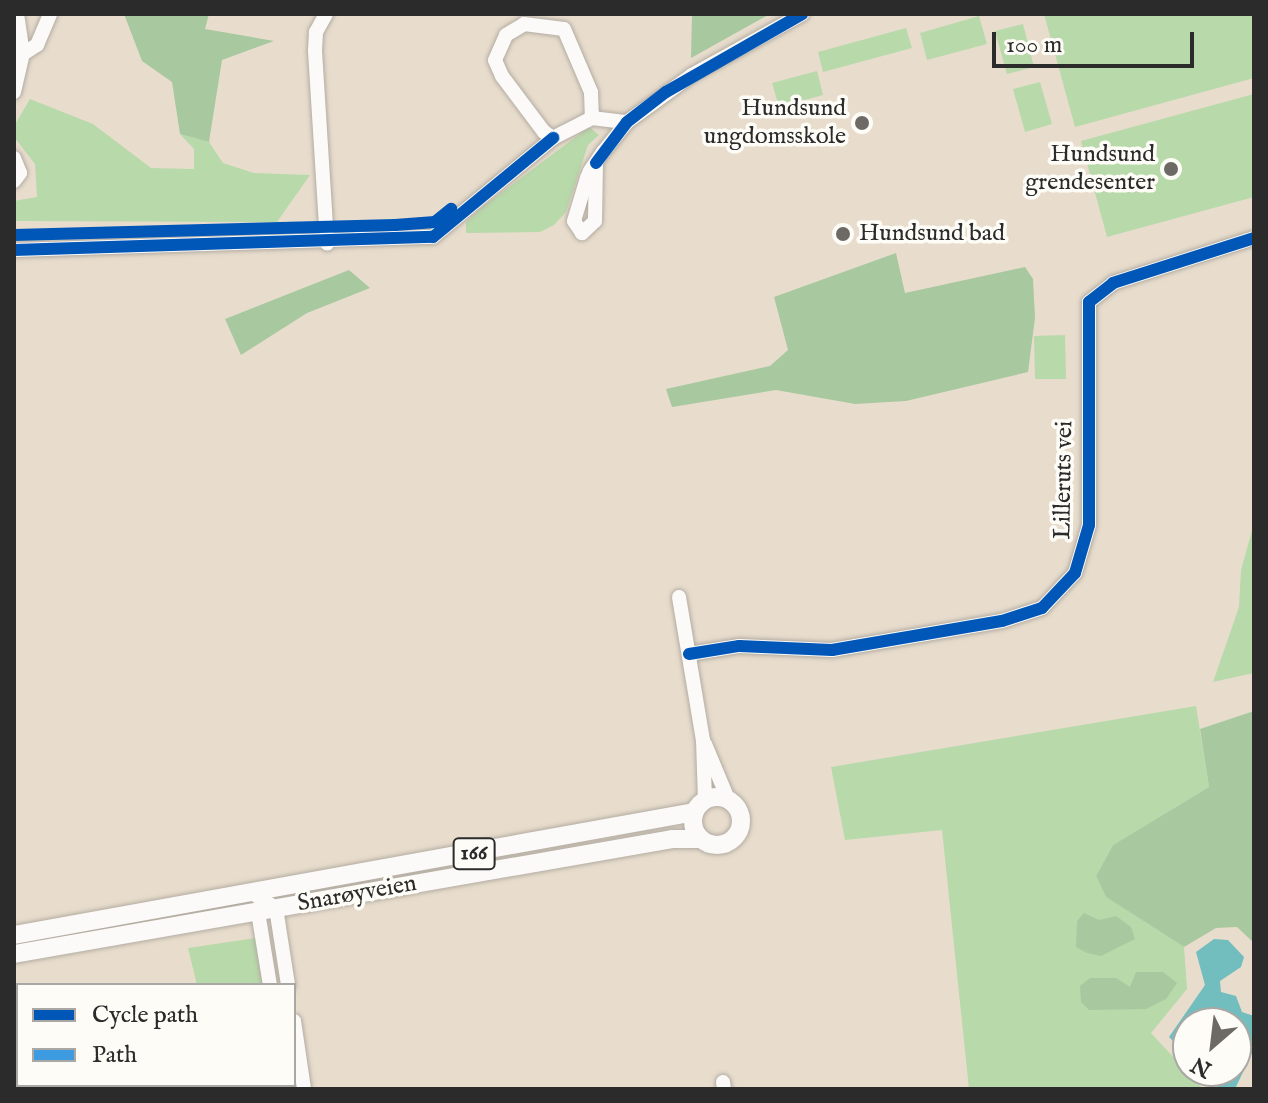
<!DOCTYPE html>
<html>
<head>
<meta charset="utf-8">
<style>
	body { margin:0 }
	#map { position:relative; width:1268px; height:1103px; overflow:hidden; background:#e8ddcd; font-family:"IM FELL English",serif }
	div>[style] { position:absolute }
	.green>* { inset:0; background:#b8d9aa }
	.forest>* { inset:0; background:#a8c89f }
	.water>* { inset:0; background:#72bdbe }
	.roads { filter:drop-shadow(0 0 2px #b3aca2) drop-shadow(0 0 2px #b3aca2) }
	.minor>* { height:14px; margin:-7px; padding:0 7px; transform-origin:7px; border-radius:7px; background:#fcfaf8 }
	.major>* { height:18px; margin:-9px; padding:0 9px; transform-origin:9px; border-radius:9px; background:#fcfaf8 }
	.major>.ring { margin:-9px; padding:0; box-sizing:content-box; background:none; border:18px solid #fcfaf8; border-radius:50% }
	.quiet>* { height:10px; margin-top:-5px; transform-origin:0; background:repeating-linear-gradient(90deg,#3d9ce1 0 20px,transparent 0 30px) }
	.cycleway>* { height:12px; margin:-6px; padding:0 6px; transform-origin:6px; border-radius:6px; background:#0057b8 }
	.dots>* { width:22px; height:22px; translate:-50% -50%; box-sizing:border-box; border:4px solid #fdfcf7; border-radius:50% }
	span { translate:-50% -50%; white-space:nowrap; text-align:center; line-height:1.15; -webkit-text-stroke:7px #fdfcf7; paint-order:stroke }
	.shield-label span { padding:2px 6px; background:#fdfcf7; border:2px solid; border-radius:6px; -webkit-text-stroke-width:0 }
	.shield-label { font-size:22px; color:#2b2b2b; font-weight:700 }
	.poi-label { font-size:24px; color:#2b2b2b }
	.right { translate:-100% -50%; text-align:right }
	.left { translate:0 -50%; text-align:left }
	.street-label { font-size:24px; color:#2b2b2b }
	.frame { position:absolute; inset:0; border:16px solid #2b2b2b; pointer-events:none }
	.legend { position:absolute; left:16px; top:983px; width:280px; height:104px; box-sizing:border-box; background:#fdfcf7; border:2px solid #a9a8a5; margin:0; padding:10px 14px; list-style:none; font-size:24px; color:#2b2b2b }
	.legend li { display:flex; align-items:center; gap:16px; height:40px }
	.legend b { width:40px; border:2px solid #a9a8a5 }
	.north { position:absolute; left:1172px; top:1007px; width:80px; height:80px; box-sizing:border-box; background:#fdfcf7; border:2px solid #a9a8a5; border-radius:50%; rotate:208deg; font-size:22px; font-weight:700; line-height:32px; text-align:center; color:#2b2b2b }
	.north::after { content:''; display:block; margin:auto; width:28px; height:36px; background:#6d6964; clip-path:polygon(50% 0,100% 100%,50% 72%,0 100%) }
	.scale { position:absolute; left:992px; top:32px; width:202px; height:36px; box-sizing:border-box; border:4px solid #2b2b2b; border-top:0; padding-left:10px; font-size:24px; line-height:28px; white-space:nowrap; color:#2b2b2b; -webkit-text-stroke:6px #fdfcf7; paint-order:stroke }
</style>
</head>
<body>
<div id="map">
	<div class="green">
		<i style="clip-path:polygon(1044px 14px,1254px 14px,1254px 78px,1075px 127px)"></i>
		<i style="clip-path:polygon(979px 16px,987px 44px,927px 60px,920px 33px)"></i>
		<i style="clip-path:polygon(1023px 24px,1034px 67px,1007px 74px,995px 31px)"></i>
		<i style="clip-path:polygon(906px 28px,912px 48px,823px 72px,818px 52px)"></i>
		<i style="clip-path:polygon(817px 71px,823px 95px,779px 107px,772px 83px)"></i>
		<i style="clip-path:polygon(1040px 82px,1052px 124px,1025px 132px,1013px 89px)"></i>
		<i style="clip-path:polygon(1254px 94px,1254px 197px,1107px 237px,1081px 141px)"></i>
		<i style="clip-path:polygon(30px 99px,93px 124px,151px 168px,194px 169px,194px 149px,180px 134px,209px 142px,223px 163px,254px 173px,310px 175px,277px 222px,14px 221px,14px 201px,37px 197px,35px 164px,14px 137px,14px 126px)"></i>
		<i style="clip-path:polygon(589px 127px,599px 135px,588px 145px,566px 212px,554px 225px,540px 232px,466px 233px,466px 222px,481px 208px)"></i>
		<i style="clip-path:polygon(1065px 335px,1066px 379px,1035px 379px,1034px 336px)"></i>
		<i style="clip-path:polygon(1254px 523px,1254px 673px,1213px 682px,1239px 607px,1241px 570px)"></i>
		<i style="clip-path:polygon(1196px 706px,1209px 787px,1113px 845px,1096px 876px,1106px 897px,1184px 947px,1187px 989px,1151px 1033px,1203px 1089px,969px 1089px,942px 830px,845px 840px,831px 767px)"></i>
		<i style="clip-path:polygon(256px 938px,264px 985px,197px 985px,188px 948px)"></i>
	</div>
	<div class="forest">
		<i style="clip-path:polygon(124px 14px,209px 14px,205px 29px,274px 41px,222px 60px,209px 142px,180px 134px,172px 82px,142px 61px)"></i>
		<i style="clip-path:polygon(692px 14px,770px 14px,691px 58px)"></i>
		<i style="clip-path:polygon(896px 253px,905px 293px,1025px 267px,1033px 279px,1035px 318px,1028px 372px,906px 401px,855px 404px,776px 390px,672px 407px,666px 389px,770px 366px,788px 350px,774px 297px)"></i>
		<i style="clip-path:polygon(349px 270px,370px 288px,307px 313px,241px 355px,225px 319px)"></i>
		<i style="clip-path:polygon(1254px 711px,1254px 943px,1237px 927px,1216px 928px,1184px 947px,1106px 897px,1096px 876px,1113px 845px,1209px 787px,1200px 729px)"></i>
		<i style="clip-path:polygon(1084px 913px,1099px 920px,1116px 916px,1131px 927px,1135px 939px,1101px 956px,1087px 953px,1076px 947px,1077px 921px)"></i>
		<i style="clip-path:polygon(1136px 972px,1163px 972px,1177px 983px,1166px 999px,1146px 1009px,1089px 1010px,1081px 1002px,1080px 986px,1090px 978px,1116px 978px,1130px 987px)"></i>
	</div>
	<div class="water">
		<i style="clip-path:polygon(1214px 939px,1228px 940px,1244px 957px,1241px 967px,1220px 981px,1221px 992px,1236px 996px,1242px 1012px,1254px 1016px,1254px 1049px,1235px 1089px,1220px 1089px,1202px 1071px,1236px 1071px,1236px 1023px,1188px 1023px,1188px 1056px,1169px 1037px,1205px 985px,1196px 952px)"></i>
	</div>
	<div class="roads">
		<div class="minor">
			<i style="left:326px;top:14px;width:21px;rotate:119deg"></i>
			<i style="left:316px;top:32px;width:19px;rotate:93deg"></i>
			<i style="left:315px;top:51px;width:193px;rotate:86.4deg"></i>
			<i style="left:23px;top:54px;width:17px;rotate:-33deg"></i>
			<i style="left:37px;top:45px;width:34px;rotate:-67deg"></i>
			<i style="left:14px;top:92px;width:39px;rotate:-77deg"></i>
			<i style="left:23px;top:54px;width:40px;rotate:-98.5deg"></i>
			<i style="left:592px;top:118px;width:44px;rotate:152.9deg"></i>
			<i style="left:553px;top:138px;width:11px;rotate:-146deg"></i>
			<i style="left:544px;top:132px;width:70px;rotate:-126.9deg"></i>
			<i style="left:502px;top:76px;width:17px;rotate:-114deg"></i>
			<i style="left:495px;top:60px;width:27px;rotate:-66deg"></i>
			<i style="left:506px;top:35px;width:21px;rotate:-31deg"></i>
			<i style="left:524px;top:24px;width:40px;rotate:7.1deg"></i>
			<i style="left:564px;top:29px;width:69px;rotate:66.8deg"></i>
			<i style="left:591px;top:92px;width:26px;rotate:88deg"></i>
			<i style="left:592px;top:118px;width:35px;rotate:7deg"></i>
			<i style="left:14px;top:158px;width:16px;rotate:68deg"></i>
			<i style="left:20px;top:173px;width:10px;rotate:127deg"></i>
			<i style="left:596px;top:163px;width:58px;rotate:91deg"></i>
			<i style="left:595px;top:221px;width:18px;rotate:137deg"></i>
			<i style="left:582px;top:233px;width:14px;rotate:-124deg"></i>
			<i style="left:574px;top:221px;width:45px;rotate:-73.2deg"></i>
			<i style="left:587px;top:178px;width:8px;rotate:-67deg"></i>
			<i style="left:590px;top:171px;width:23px;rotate:-56deg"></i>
			<i style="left:603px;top:152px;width:38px;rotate:-51deg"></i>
			<i style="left:627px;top:122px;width:80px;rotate:-35.9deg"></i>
			<i style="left:692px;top:75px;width:126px;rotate:-29deg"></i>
			<i style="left:14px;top:250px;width:419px;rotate:-1.8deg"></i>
			<i style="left:433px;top:237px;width:156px;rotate:-39.5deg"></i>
			<i style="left:679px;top:597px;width:145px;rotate:80.5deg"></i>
			<i style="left:703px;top:740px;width:59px;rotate:88.1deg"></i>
			<i style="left:689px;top:654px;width:51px;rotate:-9.1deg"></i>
			<i style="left:739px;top:646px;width:93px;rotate:2.5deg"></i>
			<i style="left:832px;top:650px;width:172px;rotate:-9.7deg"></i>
			<i style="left:1002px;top:621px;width:42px;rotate:-18deg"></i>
			<i style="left:1042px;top:608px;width:48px;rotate:-46.7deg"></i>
			<i style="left:1075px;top:573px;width:50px;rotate:-73.7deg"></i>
			<i style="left:1089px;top:525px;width:223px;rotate:-90deg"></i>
			<i style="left:1089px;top:302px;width:31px;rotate:-38deg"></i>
			<i style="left:1113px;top:283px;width:148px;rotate:-17.7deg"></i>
			<i style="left:705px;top:744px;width:60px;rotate:67.3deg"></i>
			<i style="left:252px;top:893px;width:28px;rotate:32deg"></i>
			<i style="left:276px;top:908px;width:78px;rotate:81.1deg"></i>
			<i style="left:258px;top:912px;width:74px;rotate:80.7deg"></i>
			<i style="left:294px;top:1021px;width:69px;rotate:81.6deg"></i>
			<i style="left:14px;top:1048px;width:4px;rotate:-14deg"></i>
			<i style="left:723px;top:1082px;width:7px;rotate:82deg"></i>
			<i style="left:168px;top:1085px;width:4px;rotate:90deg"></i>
			<i style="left:288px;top:1085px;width:4px;rotate:90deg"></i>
		</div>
		<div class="major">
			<i class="ring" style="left:693px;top:797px;width:30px;height:30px"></i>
			<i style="left:14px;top:935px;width:691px;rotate:-10.25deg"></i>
			<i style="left:14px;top:954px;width:668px;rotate:-9.91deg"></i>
			<i style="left:672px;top:839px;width:29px"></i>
		</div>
	</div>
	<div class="quiet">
		<i style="left:14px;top:1048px;width:4px;rotate:-14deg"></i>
		<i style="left:168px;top:1085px;width:4px;rotate:90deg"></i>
	</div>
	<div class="cycleway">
		<i style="left:596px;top:163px;width:51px;rotate:-52.9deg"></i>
		<i style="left:627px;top:122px;width:49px;rotate:-37.6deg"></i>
		<i style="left:666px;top:92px;width:157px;rotate:-29.8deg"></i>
		<i style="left:14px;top:235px;width:381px;rotate:-1.5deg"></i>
		<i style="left:395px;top:225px;width:40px;rotate:-4.3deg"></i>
		<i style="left:435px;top:222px;width:21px;rotate:-39deg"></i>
		<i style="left:14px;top:250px;width:419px;rotate:-1.8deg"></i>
		<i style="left:433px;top:237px;width:156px;rotate:-39.5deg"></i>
		<i style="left:689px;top:654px;width:51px;rotate:-9.1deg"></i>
		<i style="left:739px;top:646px;width:93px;rotate:2.5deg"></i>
		<i style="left:832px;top:650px;width:172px;rotate:-9.7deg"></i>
		<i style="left:1002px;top:621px;width:42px;rotate:-18deg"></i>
		<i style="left:1042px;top:608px;width:48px;rotate:-46.7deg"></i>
		<i style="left:1075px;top:573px;width:50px;rotate:-73.7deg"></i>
		<i style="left:1089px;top:525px;width:223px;rotate:-90deg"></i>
		<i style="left:1089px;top:302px;width:31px;rotate:-38deg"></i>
		<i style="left:1113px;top:283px;width:148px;rotate:-17.7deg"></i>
	</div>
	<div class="dots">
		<i style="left:862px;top:123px;background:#6d6964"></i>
		<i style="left:1171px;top:169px;background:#6d6964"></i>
		<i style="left:843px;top:234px;background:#6d6964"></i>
	</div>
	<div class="shield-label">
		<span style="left:474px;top:854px">166</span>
	</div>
	<div class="poi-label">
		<span class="right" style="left:846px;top:123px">Hundsund<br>ungdomsskole</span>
		<span class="right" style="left:1155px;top:169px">Hundsund<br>grendesenter</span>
		<span class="left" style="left:859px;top:234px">Hundsund bad</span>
	</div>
	<div class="street-label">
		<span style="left:1064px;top:480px;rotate:-89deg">Lilleruts vei</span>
		<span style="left:357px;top:894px;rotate:-10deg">Snarøyveien</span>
	</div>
	<div class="frame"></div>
	<ul class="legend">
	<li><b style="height:10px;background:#0057b8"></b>Cycle path</li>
	<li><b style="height:10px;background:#3d9ce1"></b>Path</li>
	</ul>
	<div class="north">N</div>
	<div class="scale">100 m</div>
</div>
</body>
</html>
